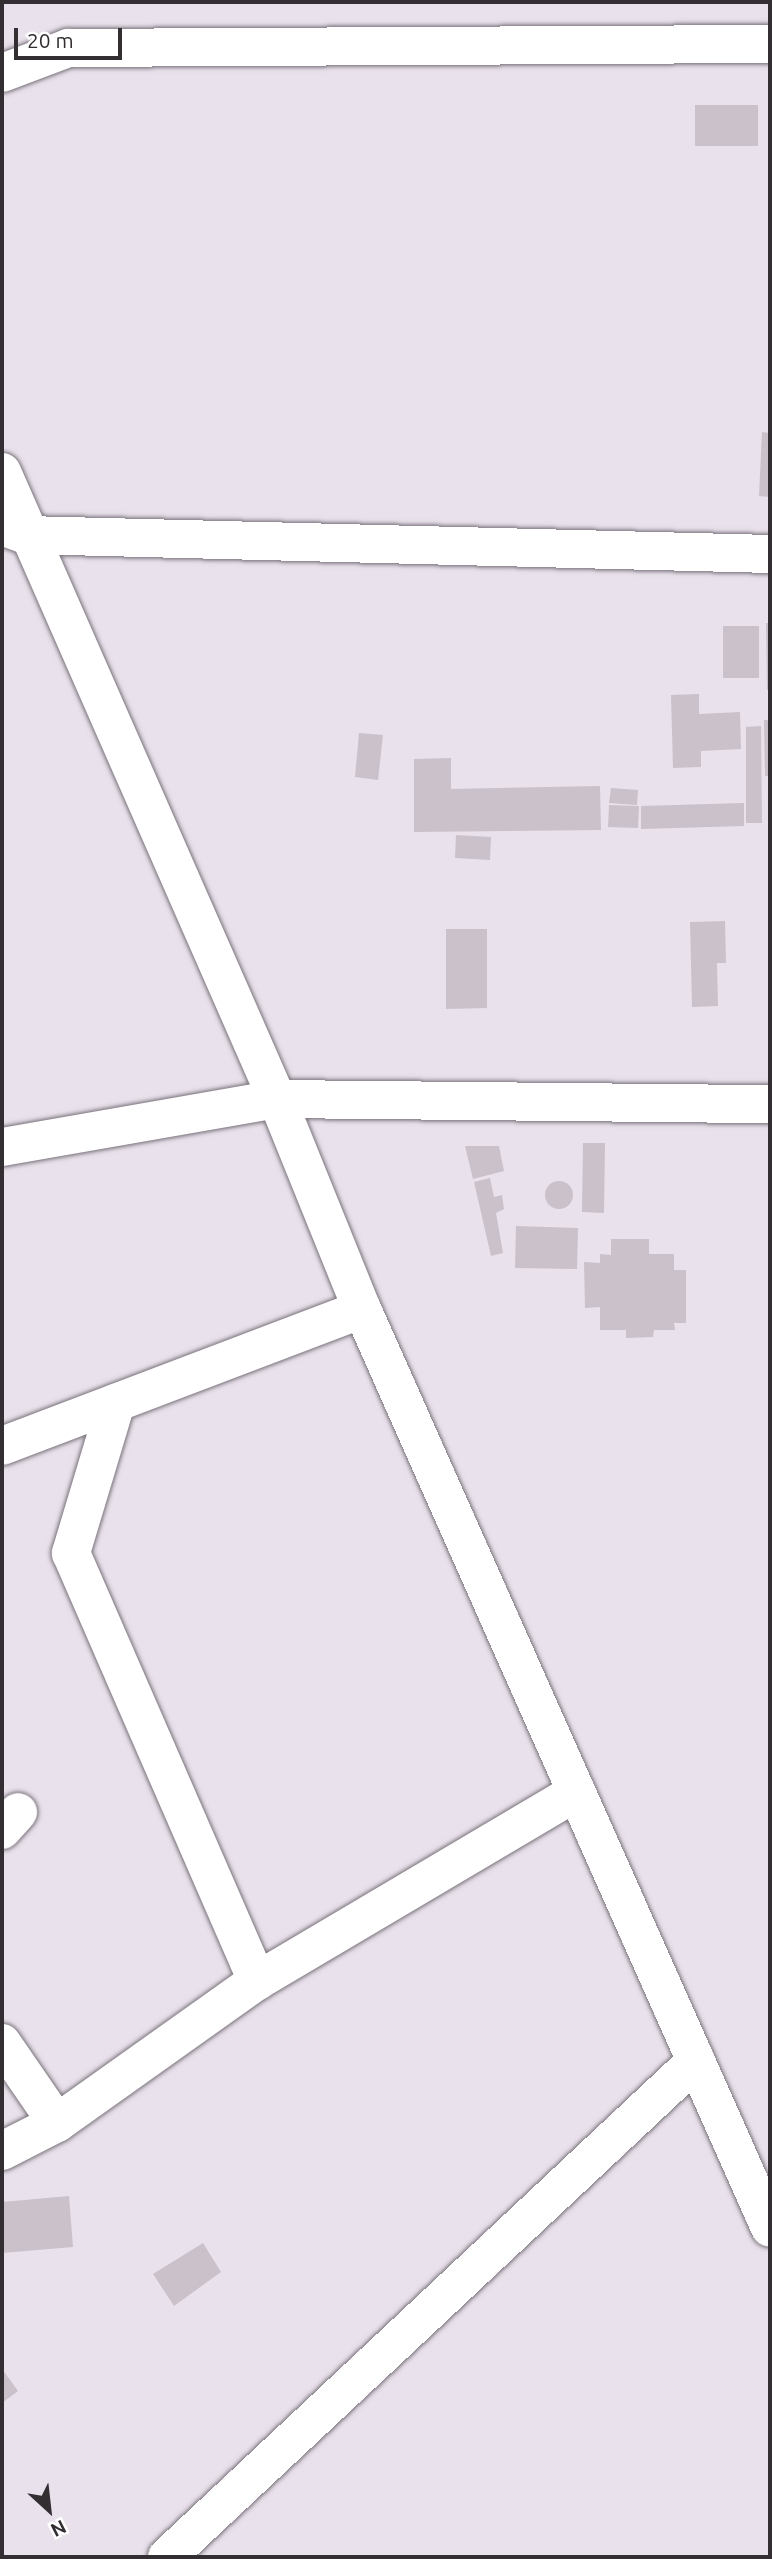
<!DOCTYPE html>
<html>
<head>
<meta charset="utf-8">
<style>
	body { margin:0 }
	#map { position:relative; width:772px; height:2559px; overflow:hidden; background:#e9e1eb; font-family:Ubuntu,sans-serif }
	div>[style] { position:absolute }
	.building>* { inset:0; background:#cac1cb }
	.round { border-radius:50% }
	.roads { filter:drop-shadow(0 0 2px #79727b) drop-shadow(0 0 2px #79727b) }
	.minor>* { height:38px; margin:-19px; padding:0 19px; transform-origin:19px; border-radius:19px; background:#fff }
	span { translate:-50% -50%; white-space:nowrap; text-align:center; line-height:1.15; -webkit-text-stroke:5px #fff; paint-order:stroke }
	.frame { position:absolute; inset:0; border:4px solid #322e32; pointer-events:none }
	.north { position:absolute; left:14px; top:2475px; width:70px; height:70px; -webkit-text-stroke:5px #fff; paint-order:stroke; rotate:153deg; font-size:19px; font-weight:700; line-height:28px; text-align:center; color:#322e32 }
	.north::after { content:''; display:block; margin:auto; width:24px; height:32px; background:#322e32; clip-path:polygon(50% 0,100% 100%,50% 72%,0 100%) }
	.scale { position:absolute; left:14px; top:28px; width:108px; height:32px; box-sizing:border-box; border:4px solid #322e32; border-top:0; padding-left:9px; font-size:21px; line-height:24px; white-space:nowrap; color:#322e32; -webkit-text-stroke:5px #fff; paint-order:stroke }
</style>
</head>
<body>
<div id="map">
	<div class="building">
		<i style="clip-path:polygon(695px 105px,758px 105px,758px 146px,695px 146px)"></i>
		<i style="clip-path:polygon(762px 432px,770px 433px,770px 497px,759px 496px)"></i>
		<i style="clip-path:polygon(766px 623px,770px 623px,770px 690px,767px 690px)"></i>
		<i style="clip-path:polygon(723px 626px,759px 626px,759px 678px,723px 678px)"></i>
		<i style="clip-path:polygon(699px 694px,699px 714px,740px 712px,741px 749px,701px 751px,701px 767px,673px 768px,671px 695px)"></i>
		<i style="clip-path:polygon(764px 720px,770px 720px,770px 776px,765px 776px)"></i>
		<i style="clip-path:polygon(761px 726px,762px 823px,746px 823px,746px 727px)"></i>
		<i style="clip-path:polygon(359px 733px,383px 735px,378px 780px,355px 777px)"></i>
		<i style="clip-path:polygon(451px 758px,451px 789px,600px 786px,601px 830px,414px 832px,414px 759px)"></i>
		<i style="clip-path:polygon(611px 788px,638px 790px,637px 805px,609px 803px)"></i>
		<i style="clip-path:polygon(744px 803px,744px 826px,641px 829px,641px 806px)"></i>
		<i style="clip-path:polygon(609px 805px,639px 806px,638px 828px,608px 827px)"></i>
		<i style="clip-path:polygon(456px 835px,491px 837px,490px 860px,455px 858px)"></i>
		<i style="clip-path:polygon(725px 921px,726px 963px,717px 963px,718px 1006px,692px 1007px,690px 922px)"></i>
		<i style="clip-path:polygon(446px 929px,487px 929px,487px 1008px,446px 1009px)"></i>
		<i style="clip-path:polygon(583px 1143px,605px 1143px,604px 1213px,582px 1212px)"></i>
		<i style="clip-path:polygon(465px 1146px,499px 1146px,504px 1171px,473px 1179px)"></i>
		<i style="clip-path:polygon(490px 1178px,494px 1197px,502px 1195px,504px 1209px,496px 1213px,503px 1253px,491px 1256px,474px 1182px)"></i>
		<i class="round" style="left:545px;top:1181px;width:28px;height:28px"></i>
		<i style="clip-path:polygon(516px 1226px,578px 1228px,577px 1269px,515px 1268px)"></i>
		<i style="clip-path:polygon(611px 1239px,649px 1239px,649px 1254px,674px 1254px,674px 1270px,686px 1270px,686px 1323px,674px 1323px,675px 1330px,654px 1330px,653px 1337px,626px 1338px,626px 1330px,600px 1330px,600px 1307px,585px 1308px,584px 1262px,600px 1263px,600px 1254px,611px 1255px)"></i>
		<i style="clip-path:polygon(69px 2196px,73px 2247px,2px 2253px,2px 2202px)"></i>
		<i style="clip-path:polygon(203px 2243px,221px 2272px,174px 2306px,153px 2274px)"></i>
		<i style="clip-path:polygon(2px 2369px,18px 2391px,2px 2403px)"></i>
	</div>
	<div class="roads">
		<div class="minor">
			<i style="left:2px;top:73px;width:71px;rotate:-20.7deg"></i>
			<i style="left:68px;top:48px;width:702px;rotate:-0.33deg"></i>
			<i style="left:2px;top:472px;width:685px;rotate:66.32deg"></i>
			<i style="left:277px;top:1099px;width:227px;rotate:68deg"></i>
			<i style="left:362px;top:1309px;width:1005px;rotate:66.06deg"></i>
			<i style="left:4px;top:527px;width:23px;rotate:20deg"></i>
			<i style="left:26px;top:535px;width:744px;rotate:1.46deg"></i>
			<i style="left:2px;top:1147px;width:279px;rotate:-9.9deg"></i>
			<i style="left:277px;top:1099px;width:493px;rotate:0.6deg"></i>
			<i style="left:116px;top:1403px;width:157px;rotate:106.7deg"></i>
			<i style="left:71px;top:1553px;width:467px;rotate:66.5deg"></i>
			<i style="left:2px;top:1446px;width:385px;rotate:-20.8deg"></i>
			<i style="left:2px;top:1830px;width:24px;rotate:-48deg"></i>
			<i style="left:2px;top:2043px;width:97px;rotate:55.5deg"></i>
			<i style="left:2px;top:2151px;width:62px;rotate:-27deg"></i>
			<i style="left:57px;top:2123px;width:245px;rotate:-35.4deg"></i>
			<i style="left:257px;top:1981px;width:371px;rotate:-30.6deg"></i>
			<i style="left:167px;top:2557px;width:725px;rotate:-43.16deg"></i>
		</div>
	</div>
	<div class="frame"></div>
	<div class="north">N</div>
	<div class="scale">20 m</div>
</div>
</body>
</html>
